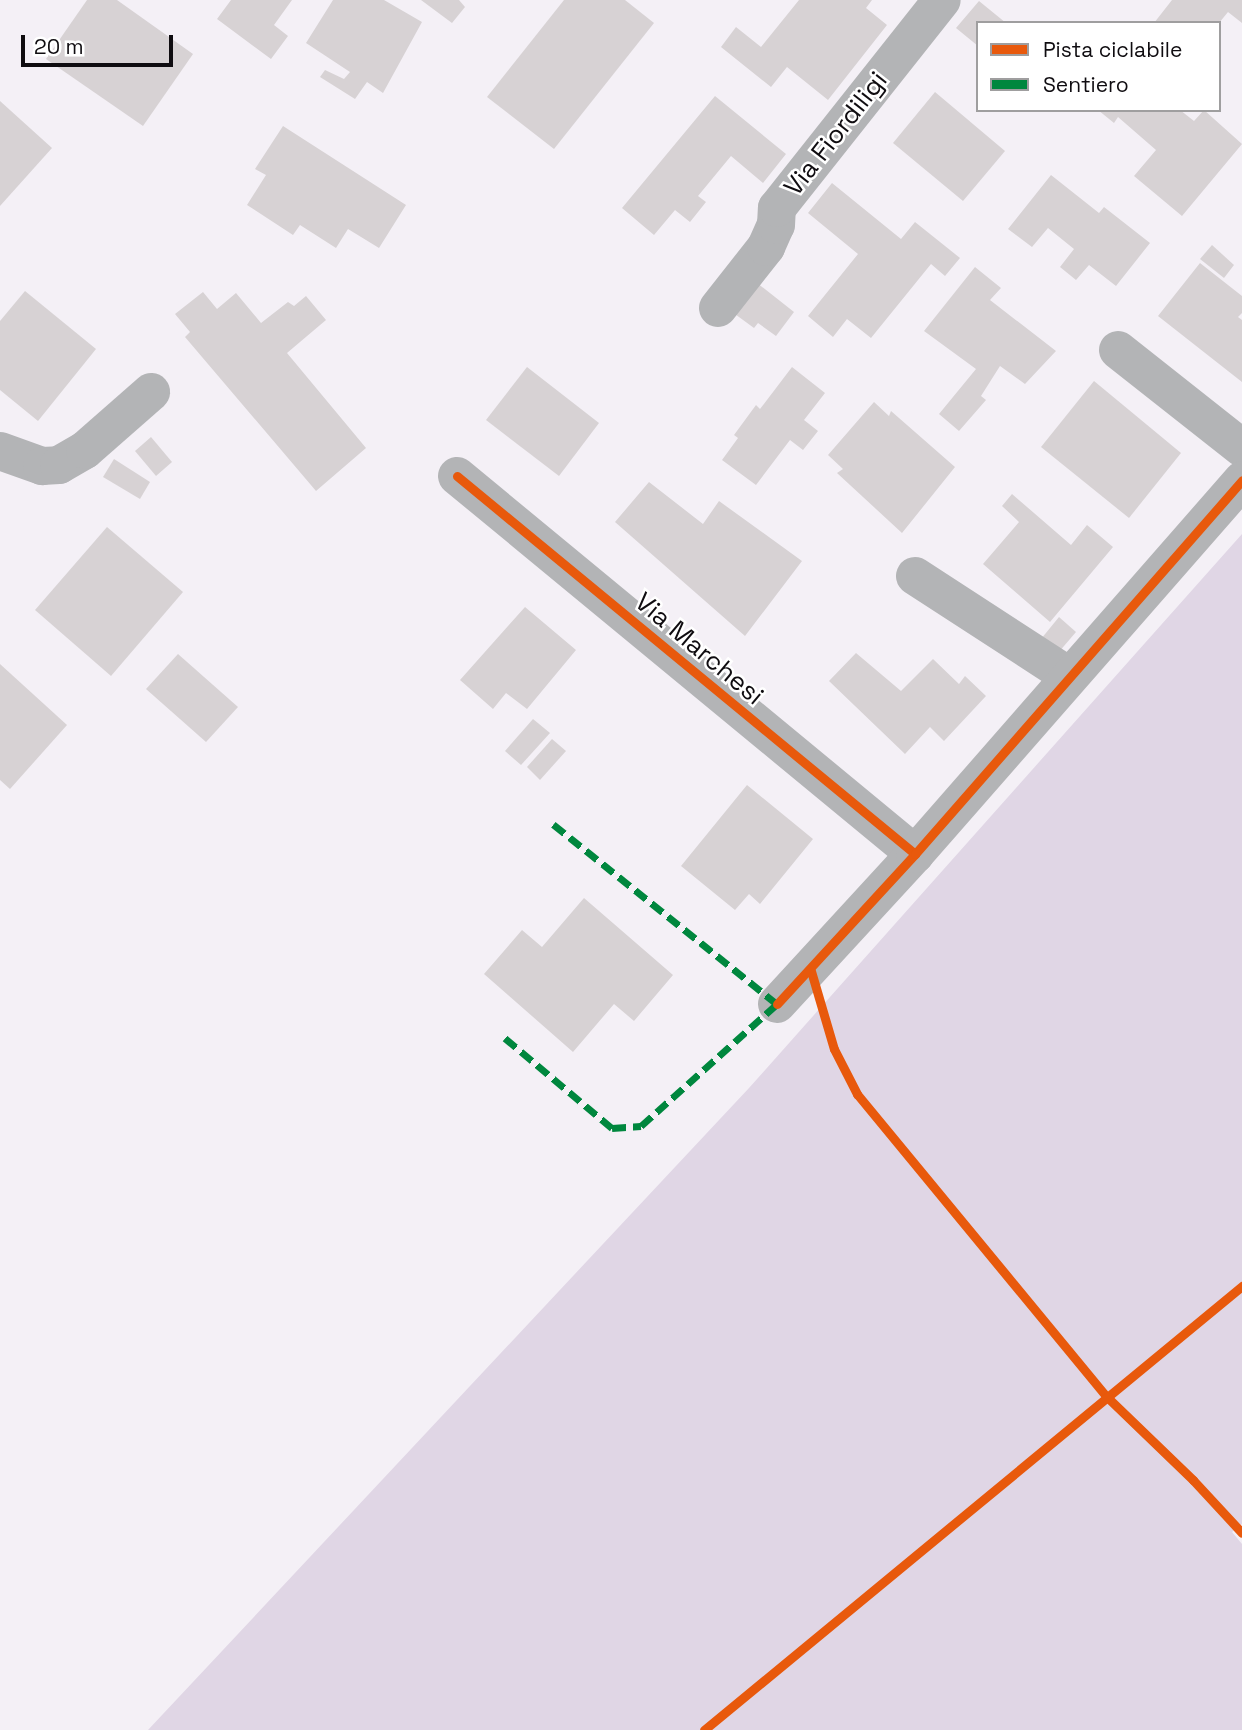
<!DOCTYPE html>
<html>
<head>
<meta charset="utf-8">
<style>
	body { margin:0 }
	#map { position:relative; width:1242px; height:1730px; overflow:hidden; background:#f4f0f6; font-family:"Space Grotesk",sans-serif }
	div>[style] { position:absolute }
	.green>* { inset:0; background:#e0d6e5 }
	.building>* { inset:0; background:#d7d2d4 }
	.minor>* { height:38px; margin:-19px; padding:0 19px; transform-origin:19px; border-radius:19px; background:#b3b4b6 }
	.quiet>* { height:7px; margin-top:-3.5px; transform-origin:0; background:repeating-linear-gradient(90deg,#00873e 0 14px,transparent 0 21px) }
	.cycleway>* { height:9px; margin:-4.5px; padding:0 4.5px; transform-origin:4.5px; border-radius:4.5px; background:#e8590c }
	span { translate:-50% -50%; white-space:nowrap; text-align:center; line-height:1.15; -webkit-text-stroke:5px #fff; paint-order:stroke }
	.street-label { font-size:26px; color:#0f0c10 }
	.legend { position:absolute; left:976px; top:21px; width:245px; height:91px; box-sizing:border-box; background:#fff; border:2px solid #9f9e9f; margin:0; padding:9px 12px; list-style:none; font-size:21px; color:#0f0c10 }
	.legend li { display:flex; align-items:center; gap:14px; height:35px }
	.legend b { width:35px; border:2px solid #9f9e9f }
	.scale { position:absolute; left:21px; top:35px; width:152px; height:32px; box-sizing:border-box; border:4px solid #0f0c10; border-top:0; padding-left:9px; font-size:21px; line-height:24px; white-space:nowrap; color:#0f0c10; -webkit-text-stroke:5px #fff; paint-order:stroke }
</style>
</head>
<body>
<div id="map">
	<div class="green">
		<i style="clip-path:polygon(1242px 534px,1242px 1524px,1232px 1532px,1242px 1544px,1242px 1730px,148px 1730px,749px 1088px)"></i>
	</div>
	<div class="building">
		<i style="clip-path:polygon(87px 0,117px 0,193px 54px,143px 126px,46px 59px)"></i>
		<i style="clip-path:polygon(231px 0,292px 0,274px 25px,288px 36px,271px 59px,217px 19px)"></i>
		<i style="clip-path:polygon(333px 0,384px 0,422px 22px,383px 93px,367px 82px,355px 99px,320px 77px,325px 70px,344px 79px,350px 72px,306px 43px)"></i>
		<i style="clip-path:polygon(421px 0,459px 0,465px 7px,452px 23px)"></i>
		<i style="clip-path:polygon(564px 0,625px 0,654px 23px,554px 149px,487px 97px)"></i>
		<i style="clip-path:polygon(799px 0,872px 0,866px 8px,887px 25px,828px 100px,787px 67px,771px 87px,721px 47px,736px 27px,761px 47px)"></i>
		<i style="clip-path:polygon(1172px 0,1242px 0,1242px 23px,1228px 12px,1219px 23px,1154px 23px)"></i>
		<i style="clip-path:polygon(979px 1px,1006px 23px,978px 23px,978px 46px,956px 28px)"></i>
		<i style="clip-path:polygon(935px 92px,1005px 151px,963px 201px,893px 143px)"></i>
		<i style="clip-path:polygon(715px 96px,786px 154px,763px 183px,731px 156px,698px 196px,706px 202px,690px 222px,675px 210px,654px 235px,622px 208px)"></i>
		<i style="clip-path:polygon(0 101px,52px 148px,0 206px)"></i>
		<i style="clip-path:polygon(1098px 110px,1180px 110px,1194px 121px,1204px 110px,1242px 144px,1182px 216px,1134px 176px,1156px 150px,1118px 117px,1114px 123px)"></i>
		<i style="clip-path:polygon(283px 126px,406px 205px,379px 248px,348px 229px,336px 248px,300px 225px,293px 235px,247px 205px,266px 175px,255px 169px)"></i>
		<i style="clip-path:polygon(1051px 175px,1099px 213px,1104px 207px,1150px 243px,1116px 286px,1089px 265px,1076px 280px,1060px 267px,1074px 249px,1048px 228px,1032px 247px,1008px 229px)"></i>
		<i style="clip-path:polygon(832px 183px,901px 239px,915px 222px,960px 258px,945px 276px,931px 264px,871px 338px,847px 319px,833px 337px,808px 316px,858px 254px,808px 213px)"></i>
		<i style="clip-path:polygon(1212px 245px,1234px 265px,1224px 278px,1200px 259px)"></i>
		<i style="clip-path:polygon(1200px 263px,1242px 296px,1242px 313px,1238px 317px,1242px 320px,1242px 382px,1158px 316px)"></i>
		<i style="clip-path:polygon(975px 267px,1001px 288px,990px 300px,1056px 351px,1025px 384px,1000px 366px,981px 396px,986px 400px,959px 431px,939px 414px,976px 369px,924px 331px)"></i>
		<i style="clip-path:polygon(752px 279px,794px 312px,776px 336px,758px 323px,754px 328px,728px 309px)"></i>
		<i style="clip-path:polygon(25px 291px,96px 349px,38px 421px,0 390px,0 321px)"></i>
		<i style="clip-path:polygon(203px 292px,217px 309px,236px 293px,261px 323px,288px 302px,294px 306px,306px 296px,326px 320px,287px 353px,366px 448px,316px 491px,185px 337px,190px 332px,175px 314px)"></i>
		<i style="clip-path:polygon(527px 367px,599px 423px,559px 476px,486px 420px)"></i>
		<i style="clip-path:polygon(792px 367px,825px 393px,804px 420px,818px 431px,803px 450px,790px 440px,756px 485px,722px 460px,738px 438px,734px 435px,756px 405px,760px 409px)"></i>
		<i style="clip-path:polygon(1094px 381px,1181px 453px,1129px 518px,1041px 447px)"></i>
		<i style="clip-path:polygon(874px 402px,889px 416px,891px 411px,955px 467px,902px 533px,837px 473px,843px 469px,828px 455px)"></i>
		<i style="clip-path:polygon(151px 437px,172px 462px,156px 476px,135px 451px)"></i>
		<i style="clip-path:polygon(114px 459px,150px 482px,140px 499px,103px 477px)"></i>
		<i style="clip-path:polygon(649px 482px,703px 524px,719px 501px,802px 561px,745px 636px,615px 522px)"></i>
		<i style="clip-path:polygon(1012px 494px,1071px 545px,1087px 525px,1113px 547px,1050px 622px,983px 564px,1019px 522px,1002px 506px)"></i>
		<i style="clip-path:polygon(107px 527px,183px 592px,111px 676px,35px 610px)"></i>
		<i style="clip-path:polygon(525px 607px,576px 650px,527px 709px,506px 693px,493px 709px,460px 680px)"></i>
		<i style="clip-path:polygon(1059px 617px,1076px 632px,1058px 653px,1041px 639px)"></i>
		<i style="clip-path:polygon(856px 653px,901px 691px,933px 659px,959px 684px,965px 676px,986px 696px,944px 741px,930px 727px,905px 754px,829px 681px)"></i>
		<i style="clip-path:polygon(178px 654px,238px 707px,206px 742px,146px 689px)"></i>
		<i style="clip-path:polygon(0 664px,67px 725px,10px 789px,0 780px)"></i>
		<i style="clip-path:polygon(533px 719px,550px 733px,521px 765px,505px 751px)"></i>
		<i style="clip-path:polygon(552px 739px,566px 751px,540px 780px,527px 767px)"></i>
		<i style="clip-path:polygon(747px 785px,813px 839px,760px 904px,749px 894px,735px 910px,681px 866px)"></i>
		<i style="clip-path:polygon(584px 898px,673px 975px,634px 1021px,614px 1004px,573px 1052px,484px 974px,522px 930px,542px 947px)"></i>
	</div>
	<div class="minor">
		<i style="left:718px;top:308px;width:78px;rotate:-51.8deg"></i>
		<i style="left:766px;top:247px;width:24px;rotate:-66deg"></i>
		<i style="left:776px;top:225px;width:17px;rotate:-87deg"></i>
		<i style="left:777px;top:208px;width:265px;rotate:-51.6deg"></i>
		<i style="left:1118px;top:350px;width:158px;rotate:38.3deg"></i>
		<i style="left:0;top:451px;width:45px;rotate:19.7deg"></i>
		<i style="left:42px;top:466px;width:17px;rotate:-3deg"></i>
		<i style="left:59px;top:465px;width:30px;rotate:-30deg"></i>
		<i style="left:85px;top:450px;width:88px;rotate:-41.3deg"></i>
		<i style="left:457px;top:476px;width:594px;rotate:39.53deg"></i>
		<i style="left:915px;top:576px;width:184px;rotate:33deg"></i>
		<i style="left:777px;top:1004px;width:204px;rotate:-47.4deg"></i>
		<i style="left:915px;top:854px;width:497px;rotate:-48.8deg"></i>
	</div>
	<div class="quiet">
		<i style="left:505px;top:1038px;width:140px;rotate:40.1deg"></i>
		<i style="left:612px;top:1128px;width:29px;rotate:-4deg"></i>
		<i style="left:641px;top:1126px;width:183px;rotate:-41.9deg"></i>
		<i style="left:777px;top:1004px;width:287px;rotate:-141.2deg"></i>
	</div>
	<div class="cycleway">
		<i style="left:457px;top:476px;width:594px;rotate:39.53deg"></i>
		<i style="left:811px;top:971px;width:81px;rotate:73.6deg"></i>
		<i style="left:834px;top:1049px;width:51px;rotate:62.9deg"></i>
		<i style="left:857px;top:1094px;width:393px;rotate:50.5deg"></i>
		<i style="left:1107px;top:1397px;width:120px;rotate:44deg"></i>
		<i style="left:1193px;top:1480px;width:72px;rotate:47.2deg"></i>
		<i style="left:777px;top:1004px;width:204px;rotate:-47.4deg"></i>
		<i style="left:915px;top:854px;width:497px;rotate:-48.8deg"></i>
		<i style="left:704px;top:1730px;width:698px;rotate:-39.53deg"></i>
	</div>
	<div class="street-label">
		<span style="left:836px;top:134px;rotate:-52deg">Via Fiordiligi</span>
		<span style="left:699px;top:649px;rotate:40deg">Via Marchesi</span>
	</div>
	<ul class="legend">
	<li><b style="height:9px;background:#e8590c"></b>Pista ciclabile</li>
	<li><b style="height:9px;background:#00873e"></b>Sentiero</li>
	</ul>
	<div class="scale">20 m</div>
</div>
</body>
</html>
